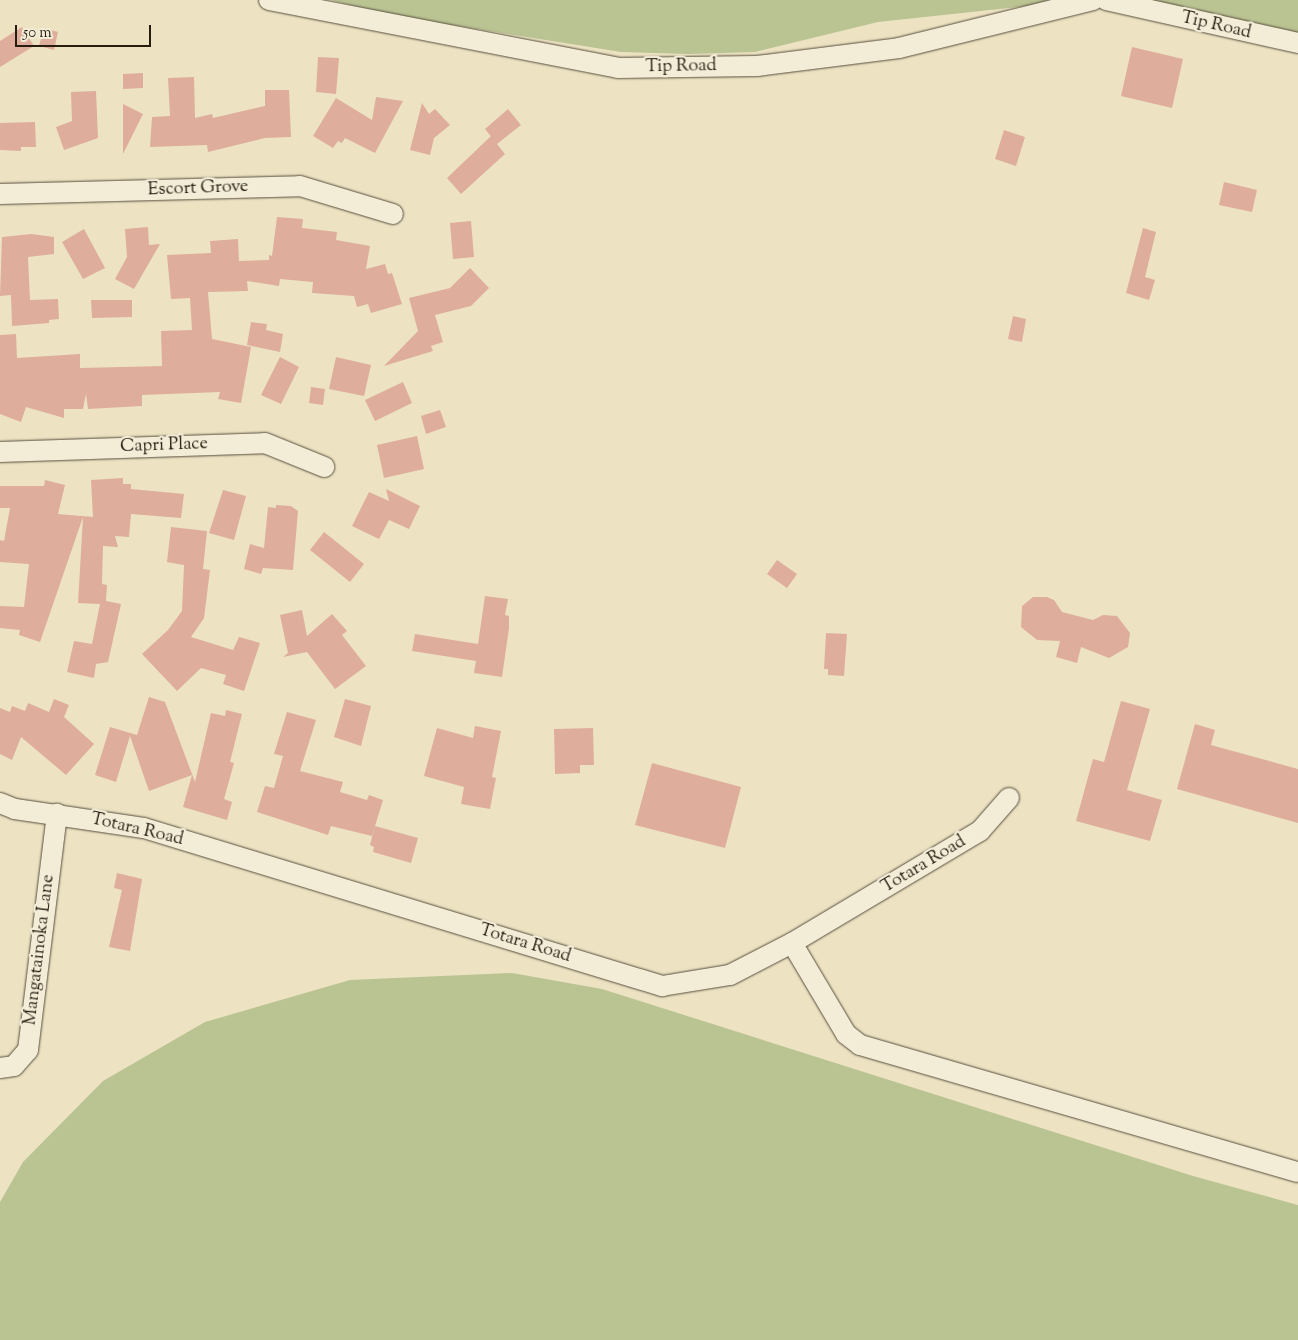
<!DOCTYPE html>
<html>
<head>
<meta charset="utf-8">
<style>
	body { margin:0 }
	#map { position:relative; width:1298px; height:1340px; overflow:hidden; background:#ede3c3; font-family:"Sorts Mill Goudy",serif }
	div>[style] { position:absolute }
	.green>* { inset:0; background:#bac392 }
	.building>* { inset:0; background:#dead9c }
	.roads { filter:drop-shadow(0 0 1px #584e3d) drop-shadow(0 0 1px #584e3d) }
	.minor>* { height:20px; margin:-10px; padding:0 10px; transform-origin:10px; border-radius:10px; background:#f3edd8 }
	span { translate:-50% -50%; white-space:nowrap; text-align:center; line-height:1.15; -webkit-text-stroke:4.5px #f3edd8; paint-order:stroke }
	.street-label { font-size:18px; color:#261c10 }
	.scale { position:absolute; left:15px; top:25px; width:136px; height:22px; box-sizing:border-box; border:2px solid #261c10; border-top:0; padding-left:6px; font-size:15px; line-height:18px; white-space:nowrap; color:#261c10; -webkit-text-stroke:4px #f3edd8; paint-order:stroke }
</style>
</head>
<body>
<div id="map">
	<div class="green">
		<i style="clip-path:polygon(331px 0,1085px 0,878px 22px,755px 52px,688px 54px,621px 52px,395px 16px)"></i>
		<i style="clip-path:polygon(1106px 0,1298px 0,1298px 43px)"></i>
		<i style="clip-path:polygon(512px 973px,602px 989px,1193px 1176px,1298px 1205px,1298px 1340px,0 1340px,0 1202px,23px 1162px,103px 1081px,205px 1022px,350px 980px)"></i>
	</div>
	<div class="building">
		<i style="clip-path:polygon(22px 27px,34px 46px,0 67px,0 41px)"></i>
		<i style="clip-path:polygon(44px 28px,58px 32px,54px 50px,39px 46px)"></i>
		<i style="clip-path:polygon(1132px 47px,1183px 59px,1172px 108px,1121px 96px)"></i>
		<i style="clip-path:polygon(318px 57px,339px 58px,336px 94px,316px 92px)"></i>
		<i style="clip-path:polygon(143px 73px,143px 88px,123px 89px,123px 74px)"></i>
		<i style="clip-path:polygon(194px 77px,195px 118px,212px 114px,213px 118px,265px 106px,265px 90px,289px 90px,291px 137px,265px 138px,208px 152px,207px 145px,150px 147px,152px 117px,170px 116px,168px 78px)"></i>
		<i style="clip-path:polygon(96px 91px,98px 138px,64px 150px,56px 127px,72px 121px,71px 92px)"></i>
		<i style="clip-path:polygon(376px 97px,403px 101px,375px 153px,345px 138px,342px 143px,338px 141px,333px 148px,313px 136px,336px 98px,372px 120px)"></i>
		<i style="clip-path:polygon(422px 103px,429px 114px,435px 109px,450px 125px,434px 138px,430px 155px,410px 150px)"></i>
		<i style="clip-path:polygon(123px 104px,143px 114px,123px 154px)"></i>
		<i style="clip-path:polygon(508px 109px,521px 125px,497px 144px,505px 154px,461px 194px,447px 178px,491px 136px,493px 139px,485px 129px)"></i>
		<i style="clip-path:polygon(35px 122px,36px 147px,21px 147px,21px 151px,0 150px,0 123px)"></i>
		<i style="clip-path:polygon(1004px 130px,1025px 137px,1016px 166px,995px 159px)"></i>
		<i style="clip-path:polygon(1224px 182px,1257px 190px,1252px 212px,1219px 205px)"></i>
		<i style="clip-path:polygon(277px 217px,303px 219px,302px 228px,337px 232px,336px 240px,370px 246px,366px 269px,385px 264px,388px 274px,392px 273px,402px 304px,371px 313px,368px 304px,357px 307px,354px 296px,312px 293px,313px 282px,280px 279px,279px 286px,247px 281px,248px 291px,208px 292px,212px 339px,251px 347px,241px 403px,218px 399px,220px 392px,142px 395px,142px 406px,88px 409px,86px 394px,83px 409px,64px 409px,64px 418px,26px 407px,21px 422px,0 414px,0 335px,16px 334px,17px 358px,80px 354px,80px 368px,162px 366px,161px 331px,192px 330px,190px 298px,171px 299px,167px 255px,211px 253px,210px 241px,238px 239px,239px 261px,269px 260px,269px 255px,272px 256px)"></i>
		<i style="clip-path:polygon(471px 221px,474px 257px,453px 259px,450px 223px)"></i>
		<i style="clip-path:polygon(148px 227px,149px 245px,160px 244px,134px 289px,115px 279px,127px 257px,125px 229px)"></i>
		<i style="clip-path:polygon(1143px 228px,1156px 232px,1145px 277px,1155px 280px,1149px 300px,1126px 293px)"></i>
		<i style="clip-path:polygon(84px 229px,105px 268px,83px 279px,62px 242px)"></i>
		<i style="clip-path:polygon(31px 234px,54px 237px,54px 254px,28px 257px,30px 300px,58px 299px,59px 319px,49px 320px,49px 323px,12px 326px,11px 295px,0 296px,2px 237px)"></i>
		<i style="clip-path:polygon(470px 268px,489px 288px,471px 306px,435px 315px,443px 342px,431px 346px,433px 351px,384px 366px,418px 331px,409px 298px,450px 288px)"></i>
		<i style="clip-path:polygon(91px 300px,132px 300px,132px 317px,92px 318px)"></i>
		<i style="clip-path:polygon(1013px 316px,1026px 319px,1022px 342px,1008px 339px)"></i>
		<i style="clip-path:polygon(251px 322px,267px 324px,266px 330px,283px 334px,280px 352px,247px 345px)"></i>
		<i style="clip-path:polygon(280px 357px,299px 367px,281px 404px,261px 395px)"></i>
		<i style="clip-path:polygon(336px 357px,371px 365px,364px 396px,329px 389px)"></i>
		<i style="clip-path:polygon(403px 382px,412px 403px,375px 421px,365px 400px)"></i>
		<i style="clip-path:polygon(311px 387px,325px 389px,323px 405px,309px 403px)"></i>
		<i style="clip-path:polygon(440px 410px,446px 427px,426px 434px,421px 416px)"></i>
		<i style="clip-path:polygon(417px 436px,424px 469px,384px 478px,377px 445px)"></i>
		<i style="clip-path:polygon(123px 478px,123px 484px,131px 484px,131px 489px,184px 494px,181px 518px,131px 514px,129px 537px,115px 536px,118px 547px,103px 546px,102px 584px,107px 585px,106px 601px,121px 604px,108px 662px,96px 664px,94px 678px,67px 672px,74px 641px,92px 644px,100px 604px,78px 603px,83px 517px,40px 642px,19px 635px,20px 630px,0 628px,0 606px,24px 607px,29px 564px,0 562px,0 540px,4px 541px,10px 508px,0 508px,0 486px,44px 486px,45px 480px,65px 485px,58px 514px,93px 517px,91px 480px)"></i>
		<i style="clip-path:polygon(386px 489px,420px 506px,409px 529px,389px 520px,379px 539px,352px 526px,369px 492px,389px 501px)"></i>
		<i style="clip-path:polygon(223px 490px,246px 496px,234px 540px,209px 533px)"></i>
		<i style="clip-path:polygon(276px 505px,291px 506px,298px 511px,293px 570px,263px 568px,261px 574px,244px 569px,250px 544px,264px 548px,268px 507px,276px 508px)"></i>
		<i style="clip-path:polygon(171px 527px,207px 531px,203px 569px,210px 570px,204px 618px,191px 637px,233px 650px,239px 637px,260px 643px,244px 691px,223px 684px,226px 675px,201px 668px,177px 691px,142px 654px,168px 630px,182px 611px,184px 565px,167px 562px)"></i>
		<i style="clip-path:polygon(324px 532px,364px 564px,350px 582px,310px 550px)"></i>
		<i style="clip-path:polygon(777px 560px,797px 574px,787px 588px,767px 574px)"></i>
		<i style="clip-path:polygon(485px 596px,508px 599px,505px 615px,509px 616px,509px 628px,502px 677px,474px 673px,476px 661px,412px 651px,415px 634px,478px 644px)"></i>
		<i style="clip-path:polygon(1033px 597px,1047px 597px,1054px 600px,1062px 612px,1093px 620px,1103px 615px,1117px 616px,1130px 633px,1128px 647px,1109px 658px,1081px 647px,1077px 663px,1056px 657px,1060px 641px,1037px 640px,1021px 627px,1022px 606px)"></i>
		<i style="clip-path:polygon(302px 610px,307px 636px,332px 614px,347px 631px,342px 635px,366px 666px,335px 689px,307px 652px,283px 657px,288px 653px,280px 615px)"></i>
		<i style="clip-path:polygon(826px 633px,847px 634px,844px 676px,828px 675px,828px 669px,824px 669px)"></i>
		<i style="clip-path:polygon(149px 697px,165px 702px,195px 782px,211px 713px,225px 716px,226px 710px,242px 714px,230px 762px,234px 763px,224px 799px,232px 802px,227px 820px,183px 807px,192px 775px,149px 791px,130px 736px,116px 782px,95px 775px,110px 727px,137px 735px)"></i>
		<i style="clip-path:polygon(54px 699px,69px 705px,64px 717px,94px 744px,66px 775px,21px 737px,12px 760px,0 754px,0 708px,10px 712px,12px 706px,25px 711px,28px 703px,49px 712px)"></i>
		<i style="clip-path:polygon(345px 699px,371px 706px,361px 746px,334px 737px)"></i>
		<i style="clip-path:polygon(1121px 701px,1150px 709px,1127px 790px,1162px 800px,1150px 841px,1076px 821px,1093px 759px,1104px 762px)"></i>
		<i style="clip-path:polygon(287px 712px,316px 720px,300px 771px,343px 782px,340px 792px,367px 800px,369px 795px,383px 800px,375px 826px,418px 838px,411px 863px,373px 852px,374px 847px,370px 845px,375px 826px,372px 836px,331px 826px,328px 835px,257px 812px,265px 786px,274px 788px,283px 756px,274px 754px)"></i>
		<i style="clip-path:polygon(1195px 724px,1215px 730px,1211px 745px,1298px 769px,1298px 823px,1177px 789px)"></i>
		<i style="clip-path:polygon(475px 726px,501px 731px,492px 777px,496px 778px,490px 809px,461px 804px,464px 787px,424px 776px,437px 728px,473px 738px)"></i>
		<i style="clip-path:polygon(593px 728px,594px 765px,580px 765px,580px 773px,555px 774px,554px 729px)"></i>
		<i style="clip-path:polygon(652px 763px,741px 787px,725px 848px,635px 825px)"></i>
		<i style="clip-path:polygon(117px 873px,142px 879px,130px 951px,109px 947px,122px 890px,114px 888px)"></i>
	</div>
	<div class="roads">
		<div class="minor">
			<i style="left:269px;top:0;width:356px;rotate:11deg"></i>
			<i style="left:618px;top:68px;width:139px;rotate:-0.8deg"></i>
			<i style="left:757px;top:66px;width:143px;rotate:-7.2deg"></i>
			<i style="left:899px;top:48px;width:200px;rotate:-13.9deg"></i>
			<i style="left:1106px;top:0;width:197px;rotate:12.6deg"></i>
			<i style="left:0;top:194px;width:300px;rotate:-1.5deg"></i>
			<i style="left:300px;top:186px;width:97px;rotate:16.8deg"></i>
			<i style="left:0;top:452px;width:265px;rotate:-1.9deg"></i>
			<i style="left:265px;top:443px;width:64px;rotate:22.1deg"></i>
			<i style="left:0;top:803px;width:16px;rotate:22deg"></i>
			<i style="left:15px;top:809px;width:130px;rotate:8.4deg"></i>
			<i style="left:144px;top:828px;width:542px;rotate:16.96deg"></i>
			<i style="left:662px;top:986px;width:69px;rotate:-9.2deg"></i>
			<i style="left:730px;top:975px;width:70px;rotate:-27.3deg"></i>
			<i style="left:792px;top:943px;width:219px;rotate:-30.8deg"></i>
			<i style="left:980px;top:831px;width:44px;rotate:-48.7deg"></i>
			<i style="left:792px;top:943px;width:106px;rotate:59.3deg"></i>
			<i style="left:846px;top:1034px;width:18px;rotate:38deg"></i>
			<i style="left:860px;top:1045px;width:456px;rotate:16.2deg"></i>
			<i style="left:0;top:1068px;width:14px;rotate:-8deg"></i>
			<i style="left:14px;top:1066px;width:21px;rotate:-49deg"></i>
			<i style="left:28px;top:1050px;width:238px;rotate:-83deg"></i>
		</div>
	</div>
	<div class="street-label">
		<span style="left:1216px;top:26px;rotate:13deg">Tip Road</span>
		<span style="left:681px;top:67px;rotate:-1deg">Tip Road</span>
		<span style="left:198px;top:189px;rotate:-2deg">Escort Grove</span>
		<span style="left:164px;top:446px;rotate:-2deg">Capri Place</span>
		<span style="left:137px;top:830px;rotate:13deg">Totara Road</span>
		<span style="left:924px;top:865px;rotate:-31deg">Totara Road</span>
		<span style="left:525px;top:944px;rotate:17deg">Totara Road</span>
		<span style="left:40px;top:950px;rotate:-83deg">Mangatainoka Lane</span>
	</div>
	<div class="scale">50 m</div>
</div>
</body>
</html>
